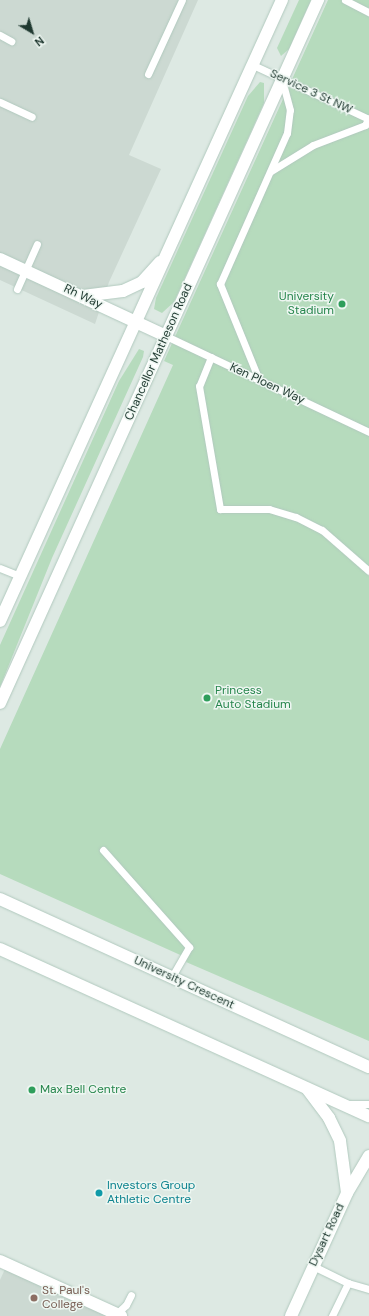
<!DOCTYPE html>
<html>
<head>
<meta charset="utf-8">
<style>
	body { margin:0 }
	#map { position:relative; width:369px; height:1316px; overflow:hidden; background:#dde9e3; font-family:"DM Sans",sans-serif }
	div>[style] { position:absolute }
	.built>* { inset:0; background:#ccd9d2 }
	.green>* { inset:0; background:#b6dbbd }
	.roads { filter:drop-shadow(0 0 1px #b1c9be) drop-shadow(0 0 1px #b1c9be) }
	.service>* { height:7px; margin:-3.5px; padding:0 3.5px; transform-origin:3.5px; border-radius:3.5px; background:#fff }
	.minor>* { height:12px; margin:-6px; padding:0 6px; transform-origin:6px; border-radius:6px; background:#fff }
	.tertiary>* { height:12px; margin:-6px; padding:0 6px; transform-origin:6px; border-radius:6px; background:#fff }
	.secondary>* { height:12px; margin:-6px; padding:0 6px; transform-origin:6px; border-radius:6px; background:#fff }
	.dots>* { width:11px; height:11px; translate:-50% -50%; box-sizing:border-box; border:2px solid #edf6f1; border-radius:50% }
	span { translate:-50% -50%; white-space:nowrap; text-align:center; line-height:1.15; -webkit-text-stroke:3px #edf6f1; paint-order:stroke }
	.street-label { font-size:12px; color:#1f3930 }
	.leisure-label { font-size:12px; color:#27864d }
	.right { translate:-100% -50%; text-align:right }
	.left { translate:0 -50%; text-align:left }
	.culture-label { font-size:12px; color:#0d838f }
	.education-label { font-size:12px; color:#785e54 }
	.north { position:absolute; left:12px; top:12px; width:40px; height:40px; -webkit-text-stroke:3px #edf6f1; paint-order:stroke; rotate:142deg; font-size:11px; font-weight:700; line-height:16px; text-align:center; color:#1f3930 }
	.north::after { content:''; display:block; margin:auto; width:14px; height:18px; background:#1f3930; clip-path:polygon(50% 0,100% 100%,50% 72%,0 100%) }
</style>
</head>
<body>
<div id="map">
	<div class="built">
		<i style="clip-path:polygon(0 0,198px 0,129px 155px,161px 169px,109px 282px,95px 324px,0 280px)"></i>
		<i style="clip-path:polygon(5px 1269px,107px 1316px,0 1316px,0 1280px)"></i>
	</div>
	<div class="green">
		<i style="clip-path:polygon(299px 0,311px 0,289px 49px,281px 56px,277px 48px)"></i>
		<i style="clip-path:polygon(328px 0,369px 0,369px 1041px,186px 962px,187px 958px,0 874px,0 749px,173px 365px,164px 361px)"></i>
		<i style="clip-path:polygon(260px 82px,264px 83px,264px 103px,174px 302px,162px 313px,154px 309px,156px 298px,248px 96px)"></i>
		<i style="clip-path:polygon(139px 349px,144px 351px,143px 357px,52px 558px,0 687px,0 645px,119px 381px)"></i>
	</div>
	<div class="roads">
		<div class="service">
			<i style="left:345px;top:0;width:27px;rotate:27deg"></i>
			<i style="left:0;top:35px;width:13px;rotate:29deg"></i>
			<i style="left:253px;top:65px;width:128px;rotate:25deg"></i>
			<i style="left:148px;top:74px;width:81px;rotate:-65.3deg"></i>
			<i style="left:0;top:102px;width:35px;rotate:25deg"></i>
			<i style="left:271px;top:171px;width:49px;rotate:-31.8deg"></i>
			<i style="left:313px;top:145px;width:56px;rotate:-21deg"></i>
			<i style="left:365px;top:125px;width:7px;rotate:-63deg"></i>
			<i style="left:17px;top:289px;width:49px;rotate:-66deg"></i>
			<i style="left:166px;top:336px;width:225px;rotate:25.3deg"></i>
			<i style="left:211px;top:357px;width:31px;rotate:112deg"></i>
			<i style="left:199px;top:386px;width:125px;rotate:80.3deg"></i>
			<i style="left:220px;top:509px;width:49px"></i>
			<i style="left:269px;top:509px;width:28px;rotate:17deg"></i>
			<i style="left:296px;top:517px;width:29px;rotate:27deg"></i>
			<i style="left:322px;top:530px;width:62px;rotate:41.1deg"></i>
			<i style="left:259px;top:380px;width:104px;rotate:-112.1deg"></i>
			<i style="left:220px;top:284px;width:165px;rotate:-66.1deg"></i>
			<i style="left:287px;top:133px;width:23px;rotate:-83deg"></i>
			<i style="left:290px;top:110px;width:30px;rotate:-105deg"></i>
			<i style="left:0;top:568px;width:22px;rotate:22deg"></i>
			<i style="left:103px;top:850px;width:130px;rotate:48.4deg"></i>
			<i style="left:189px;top:947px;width:34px;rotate:120deg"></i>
			<i style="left:348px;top:1104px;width:21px"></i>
			<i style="left:313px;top:1266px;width:39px;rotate:26deg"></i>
			<i style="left:348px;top:1283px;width:37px;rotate:116deg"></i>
			<i style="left:348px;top:1283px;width:22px;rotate:16deg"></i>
			<i style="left:114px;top:1316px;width:16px;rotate:-43deg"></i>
			<i style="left:126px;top:1305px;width:11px;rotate:-63deg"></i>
		</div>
		<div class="minor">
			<i style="left:0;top:259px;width:183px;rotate:24.9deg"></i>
			<i style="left:0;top:1261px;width:133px;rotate:24.4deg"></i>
		</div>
		<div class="tertiary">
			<i style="left:291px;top:1316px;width:135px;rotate:-65.5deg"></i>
			<i style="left:347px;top:1193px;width:43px;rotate:-59.3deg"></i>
		</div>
		<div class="secondary">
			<i style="left:83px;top:296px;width:40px;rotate:-7.1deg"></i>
			<i style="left:123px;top:291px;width:21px;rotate:-25deg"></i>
			<i style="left:142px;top:282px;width:27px;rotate:-48deg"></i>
			<i style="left:0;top:621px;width:682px;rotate:-65.58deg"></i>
			<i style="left:0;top:703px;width:772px;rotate:-65.66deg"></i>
			<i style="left:0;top:899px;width:405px;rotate:24.5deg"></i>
			<i style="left:0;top:949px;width:405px;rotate:24.4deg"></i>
			<i style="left:308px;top:1090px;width:35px;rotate:53deg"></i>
			<i style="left:329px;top:1118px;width:25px;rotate:64deg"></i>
			<i style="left:340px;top:1141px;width:52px;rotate:82.3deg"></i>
		</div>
	</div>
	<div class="dots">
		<i style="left:342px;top:304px;background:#2e9e5b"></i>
		<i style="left:207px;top:698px;background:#2e9e5b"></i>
		<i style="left:32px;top:1090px;background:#2e9e5b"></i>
		<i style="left:99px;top:1193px;background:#0f9aa8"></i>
		<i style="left:34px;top:1298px;background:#8d6e63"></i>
	</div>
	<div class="street-label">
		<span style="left:311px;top:92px;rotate:25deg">Service 3 St NW</span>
		<span style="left:83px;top:297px;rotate:25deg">Rh Way</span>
		<span style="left:159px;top:352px;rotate:-66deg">Chancellor Matheson Road</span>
		<span style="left:267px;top:384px;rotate:25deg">Ken Ploen Way</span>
		<span style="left:184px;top:983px;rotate:25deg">University Crescent</span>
		<span style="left:327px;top:1235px;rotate:-65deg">Dysart Road</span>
	</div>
	<div class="leisure-label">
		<span class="right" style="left:334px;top:304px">University<br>Stadium</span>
		<span class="left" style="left:215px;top:698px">Princess<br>Auto Stadium</span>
		<span class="left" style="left:40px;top:1090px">Max Bell Centre</span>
	</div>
	<div class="culture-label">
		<span class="left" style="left:107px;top:1193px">Investors Group<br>Athletic Centre</span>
	</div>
	<div class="education-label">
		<span class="left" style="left:42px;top:1298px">St. Paul's<br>College</span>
	</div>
	<div class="north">N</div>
</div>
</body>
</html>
